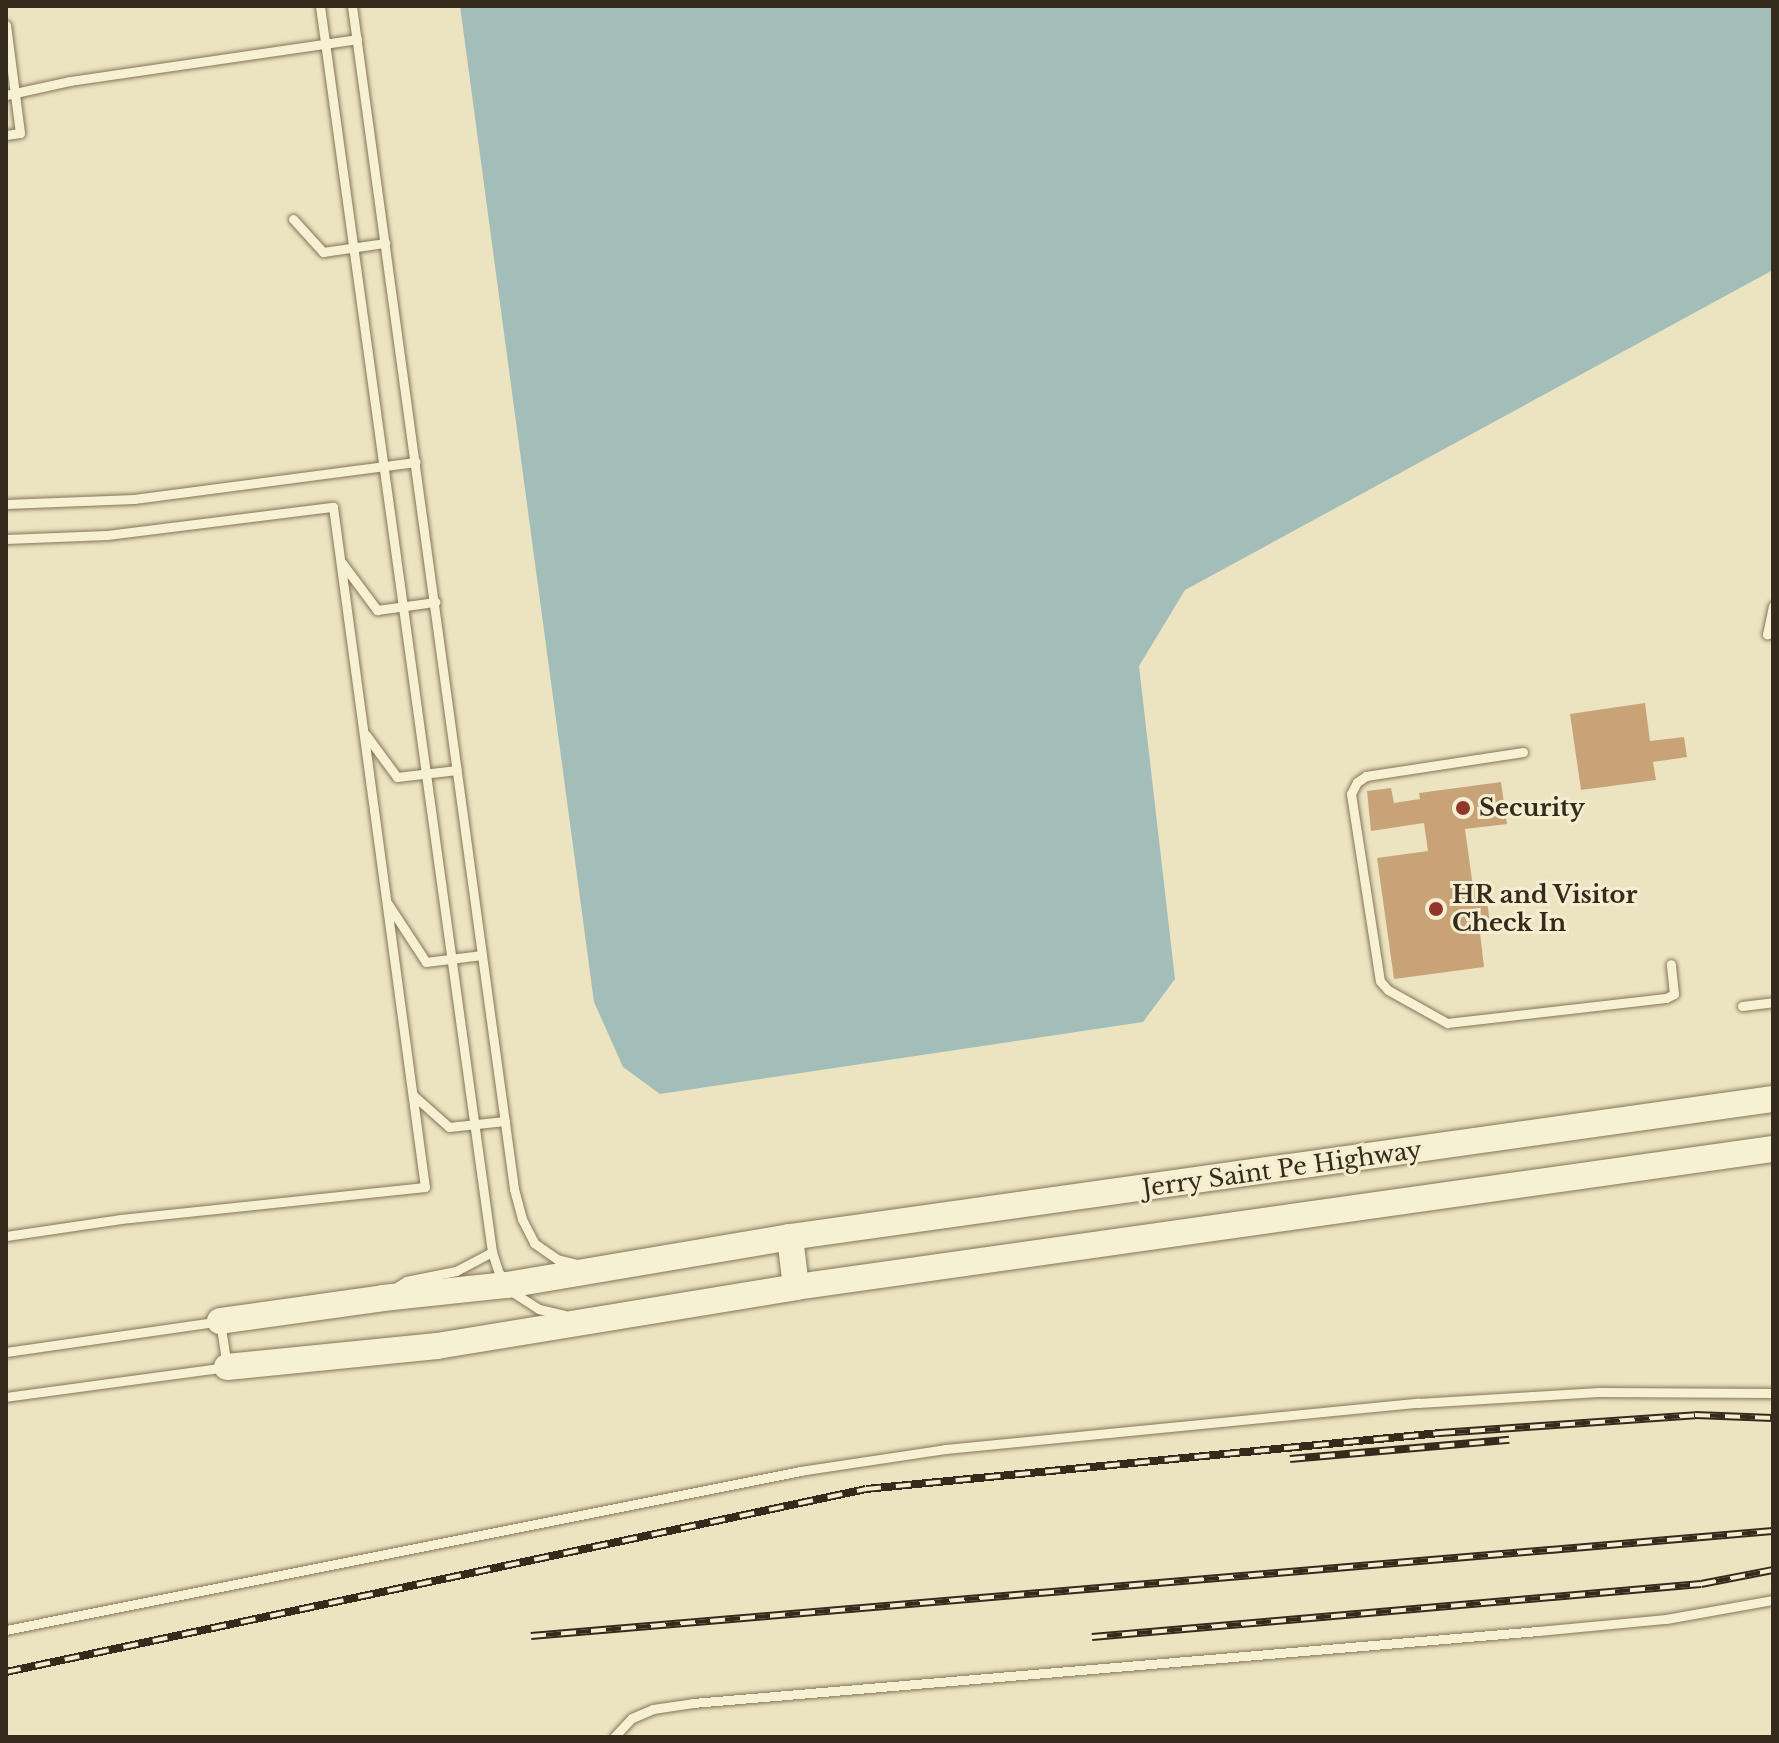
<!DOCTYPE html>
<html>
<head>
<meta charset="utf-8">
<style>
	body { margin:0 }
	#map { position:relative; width:1779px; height:1743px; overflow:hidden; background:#ece4c1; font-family:"Libre Baskerville",serif }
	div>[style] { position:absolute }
	.water>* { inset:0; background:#a3beb9 }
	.building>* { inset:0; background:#c9a378 }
	.roads { filter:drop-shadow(0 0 2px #857559) drop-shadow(0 0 2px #857559) }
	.service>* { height:9px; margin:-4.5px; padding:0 4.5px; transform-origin:4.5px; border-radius:4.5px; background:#f7f1d4 }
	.secondary>* { height:26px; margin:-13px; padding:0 13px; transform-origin:13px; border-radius:13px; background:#f7f1d4 }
	.rail>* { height:8px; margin-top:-4px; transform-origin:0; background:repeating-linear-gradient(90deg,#f4edd0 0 15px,#352b1d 0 30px); box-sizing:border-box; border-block:2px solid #352b1d }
	.dots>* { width:22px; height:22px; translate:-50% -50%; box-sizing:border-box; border:4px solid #f4edd0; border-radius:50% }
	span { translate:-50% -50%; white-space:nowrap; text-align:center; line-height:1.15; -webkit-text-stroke:6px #f4edd0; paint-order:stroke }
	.poi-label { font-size:24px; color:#352b1d; font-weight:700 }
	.left { translate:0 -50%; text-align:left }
	.street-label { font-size:24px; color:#352b1d }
	.frame { position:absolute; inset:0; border:8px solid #352b1d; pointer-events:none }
</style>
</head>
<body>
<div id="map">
	<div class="water">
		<i style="clip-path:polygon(460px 6px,1773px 6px,1773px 270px,1185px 590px,1139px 666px,1175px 979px,1143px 1022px,660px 1094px,623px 1067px,594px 1002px)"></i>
	</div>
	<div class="building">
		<i style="clip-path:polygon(1645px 703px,1650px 741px,1684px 737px,1687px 757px,1653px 762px,1656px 780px,1581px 790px,1570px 714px)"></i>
		<i style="clip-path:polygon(1501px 782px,1507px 824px,1465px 829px,1473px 887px,1485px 885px,1491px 931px,1480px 933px,1484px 967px,1394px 979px,1377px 858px,1428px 851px,1424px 823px,1371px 831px,1367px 791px,1391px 788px,1394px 803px,1420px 799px,1419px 793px)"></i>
	</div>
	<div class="roads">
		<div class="service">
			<i style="left:320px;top:6px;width:1258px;rotate:82.14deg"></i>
			<i style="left:492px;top:1252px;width:22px;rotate:72deg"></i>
			<i style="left:499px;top:1273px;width:25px;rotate:53deg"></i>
			<i style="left:514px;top:1293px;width:30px;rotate:33deg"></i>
			<i style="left:539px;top:1309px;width:26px;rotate:13deg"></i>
			<i style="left:352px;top:6px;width:1194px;rotate:82.2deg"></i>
			<i style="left:514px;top:1189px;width:31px;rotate:75deg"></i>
			<i style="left:522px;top:1219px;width:27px;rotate:63deg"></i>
			<i style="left:534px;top:1243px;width:28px;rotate:35deg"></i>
			<i style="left:557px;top:1259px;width:21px;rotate:14deg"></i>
			<i style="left:6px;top:25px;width:109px;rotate:82.6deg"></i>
			<i style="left:20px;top:133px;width:14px;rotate:172deg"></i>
			<i style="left:6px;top:95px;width:66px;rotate:-12.3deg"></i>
			<i style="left:70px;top:81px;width:290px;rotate:-8.3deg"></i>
			<i style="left:293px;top:219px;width:45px;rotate:47.7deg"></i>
			<i style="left:323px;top:252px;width:63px;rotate:-8.3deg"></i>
			<i style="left:6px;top:504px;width:128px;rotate:-2.2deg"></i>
			<i style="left:134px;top:499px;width:284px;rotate:-7.5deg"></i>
			<i style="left:6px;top:539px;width:101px;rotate:-2.3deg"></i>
			<i style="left:107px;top:535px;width:228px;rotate:-7.1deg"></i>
			<i style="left:333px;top:507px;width:686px;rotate:82.3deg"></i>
			<i style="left:425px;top:1187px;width:306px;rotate:174deg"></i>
			<i style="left:121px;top:1219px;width:116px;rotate:171.6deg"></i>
			<i style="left:342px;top:563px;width:59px;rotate:53.3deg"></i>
			<i style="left:377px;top:610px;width:59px;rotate:-7.9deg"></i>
			<i style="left:1773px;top:606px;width:29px;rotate:102deg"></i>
			<i style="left:1767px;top:634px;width:6px;rotate:-9deg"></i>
			<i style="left:366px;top:735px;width:52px;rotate:53.6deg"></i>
			<i style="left:397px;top:777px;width:60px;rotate:-6.7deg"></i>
			<i style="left:1523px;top:752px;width:159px;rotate:171.3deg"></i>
			<i style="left:1366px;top:776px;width:11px;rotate:146deg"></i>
			<i style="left:1357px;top:782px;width:13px;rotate:117deg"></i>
			<i style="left:1351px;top:794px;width:189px;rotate:81.2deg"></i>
			<i style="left:1380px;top:981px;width:12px;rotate:48deg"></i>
			<i style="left:1388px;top:990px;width:68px;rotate:29.2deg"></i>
			<i style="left:1447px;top:1023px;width:220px;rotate:-6.5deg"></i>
			<i style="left:1666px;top:998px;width:9px;rotate:-27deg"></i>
			<i style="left:1674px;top:994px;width:30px;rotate:-96deg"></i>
			<i style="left:388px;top:904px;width:69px;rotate:56.8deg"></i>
			<i style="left:426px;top:962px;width:56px;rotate:-7.1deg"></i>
			<i style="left:1742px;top:1006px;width:31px;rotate:-7deg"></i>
			<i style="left:413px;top:1095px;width:48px;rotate:41.6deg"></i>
			<i style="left:449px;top:1127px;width:56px;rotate:-6.1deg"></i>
			<i style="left:395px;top:1288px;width:13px;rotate:-32deg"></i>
			<i style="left:406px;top:1281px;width:51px;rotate:-11.3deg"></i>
			<i style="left:456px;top:1271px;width:41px;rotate:-27.8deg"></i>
			<i style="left:6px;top:1352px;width:216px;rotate:-8.2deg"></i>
			<i style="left:220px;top:1321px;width:47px;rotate:81.3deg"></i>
			<i style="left:227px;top:1367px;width:223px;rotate:172.3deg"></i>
			<i style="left:6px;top:1630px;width:810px;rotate:-11.32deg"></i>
			<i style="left:800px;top:1471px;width:147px;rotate:-8.6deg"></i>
			<i style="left:945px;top:1449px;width:475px;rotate:-5.6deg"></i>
			<i style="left:1418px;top:1403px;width:181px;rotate:-3.5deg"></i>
			<i style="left:1599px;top:1392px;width:174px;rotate:0.3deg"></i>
			<i style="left:614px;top:1737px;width:26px;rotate:-47deg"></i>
			<i style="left:632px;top:1718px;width:23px;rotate:-23deg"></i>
			<i style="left:653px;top:1709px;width:40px;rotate:-8.5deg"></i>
			<i style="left:693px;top:1703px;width:848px;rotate:-4.87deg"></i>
			<i style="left:1538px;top:1631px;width:129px;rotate:-5.4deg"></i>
			<i style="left:1666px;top:1619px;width:109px;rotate:-10.1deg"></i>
		</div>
		<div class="secondary">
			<i style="left:790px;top:1237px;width:50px;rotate:83.2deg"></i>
			<i style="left:220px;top:1321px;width:165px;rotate:-8deg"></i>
			<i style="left:383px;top:1298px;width:125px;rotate:-6deg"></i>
			<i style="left:507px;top:1285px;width:287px;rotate:-9.6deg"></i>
			<i style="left:790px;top:1237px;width:993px;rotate:-7.99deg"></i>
			<i style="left:227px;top:1367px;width:211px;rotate:-5.7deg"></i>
			<i style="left:437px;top:1346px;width:364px;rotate:-9.3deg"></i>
			<i style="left:796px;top:1287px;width:987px;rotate:-8.04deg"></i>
		</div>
	</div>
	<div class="rail">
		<i style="left:1290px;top:1459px;width:220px;rotate:-5deg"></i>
		<i style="left:531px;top:1636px;width:1246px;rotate:-4.83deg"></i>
		<i style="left:1092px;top:1637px;width:611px;rotate:-4.97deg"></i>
		<i style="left:1701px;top:1584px;width:73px;rotate:-11deg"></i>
		<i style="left:6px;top:1672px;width:879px;rotate:-12.01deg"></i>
		<i style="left:866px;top:1489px;width:577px;rotate:-5.57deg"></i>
		<i style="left:1440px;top:1433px;width:256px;rotate:-4deg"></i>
		<i style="left:1695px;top:1415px;width:78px;rotate:2.2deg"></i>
	</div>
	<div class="dots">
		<i style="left:1463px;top:808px;background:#91362c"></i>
		<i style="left:1436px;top:909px;background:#91362c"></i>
	</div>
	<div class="poi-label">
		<span class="left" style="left:1479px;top:808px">Security</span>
		<span class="left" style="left:1452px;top:909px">HR and Visitor<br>Check In</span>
	</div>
	<div class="street-label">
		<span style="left:1282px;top:1169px;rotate:-8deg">Jerry Saint Pe Highway</span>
	</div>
	<div class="frame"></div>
</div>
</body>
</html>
